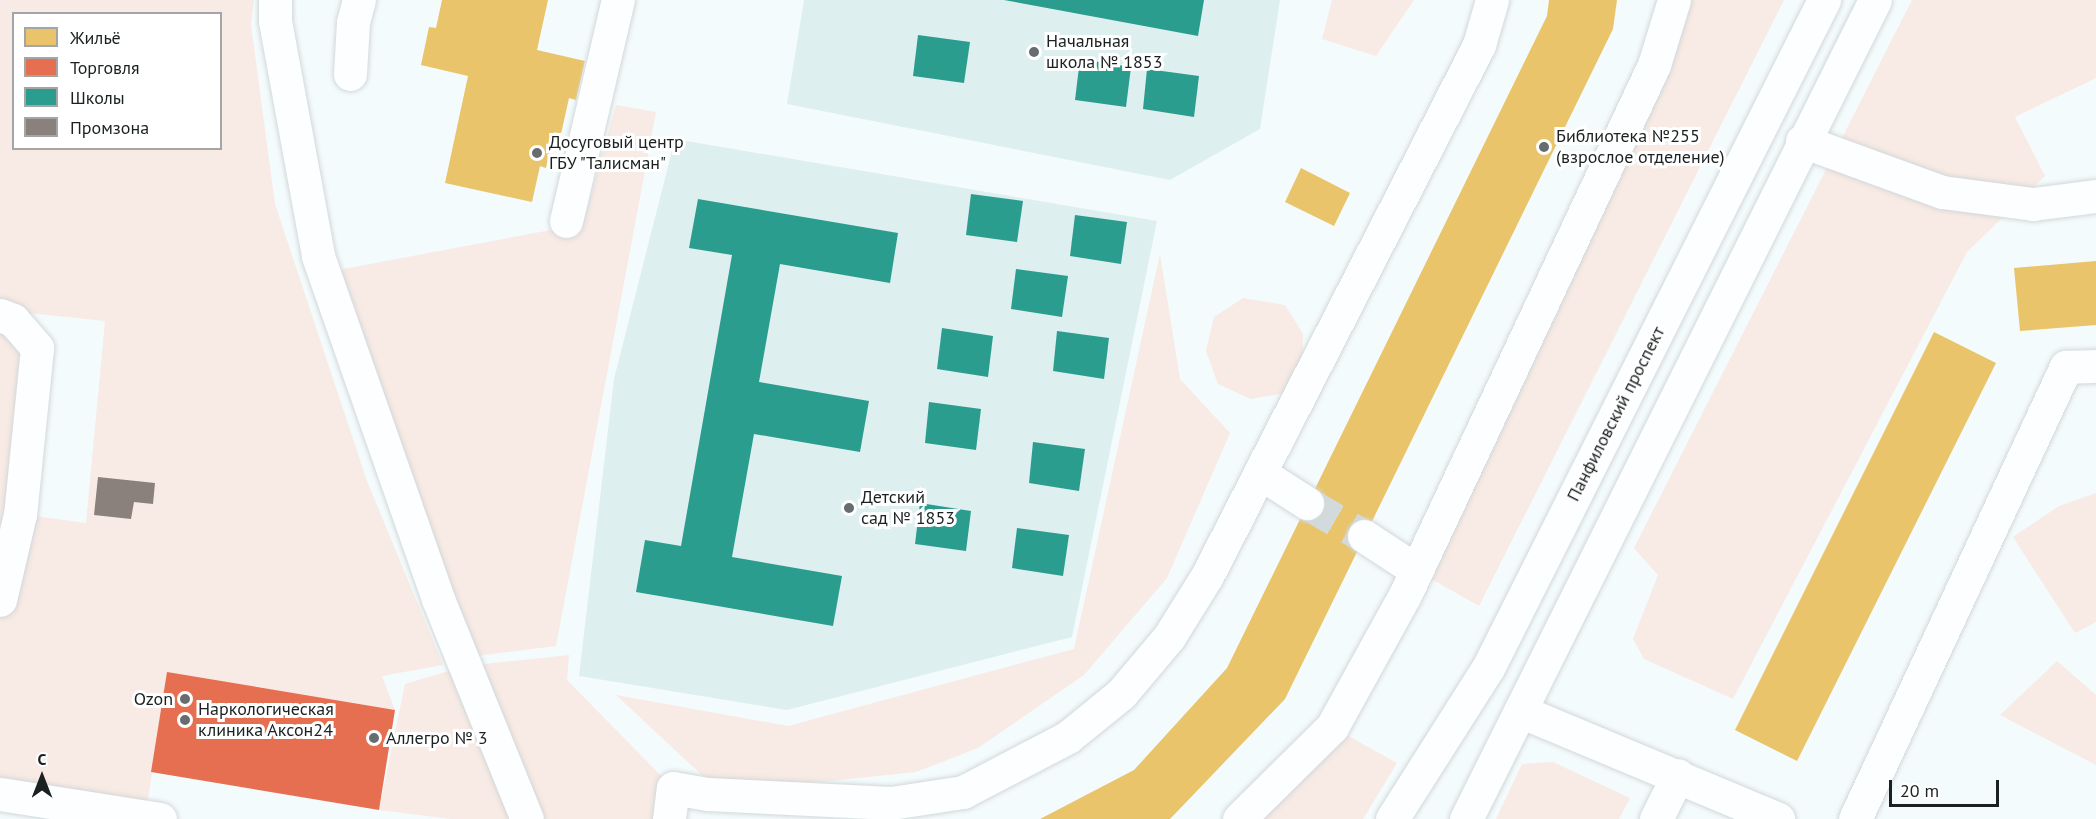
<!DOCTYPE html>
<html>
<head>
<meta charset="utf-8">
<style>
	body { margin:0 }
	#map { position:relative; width:2096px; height:819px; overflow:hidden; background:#f4fbfc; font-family:"PT Sans",sans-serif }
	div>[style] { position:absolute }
	.built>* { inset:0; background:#deeff0 }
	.green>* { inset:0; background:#f8eae4 }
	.homes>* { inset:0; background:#e9c46a }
	.shops>* { inset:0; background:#e76f51 }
	.schools>* { inset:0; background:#2a9d8f }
	.industry>* { inset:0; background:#8a817c }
	.minor-tunnel>* { height:33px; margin-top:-16.5px; transform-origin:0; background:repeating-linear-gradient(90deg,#d3dadb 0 33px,transparent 0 49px) }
	.roads { filter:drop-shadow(0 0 2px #d2d8d9) drop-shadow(0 0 2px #d2d8d9) }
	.minor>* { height:33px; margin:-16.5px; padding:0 16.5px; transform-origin:16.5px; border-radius:16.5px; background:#fdfeff }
	.major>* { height:33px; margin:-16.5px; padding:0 16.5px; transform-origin:16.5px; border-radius:16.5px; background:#fdfeff }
	.dots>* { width:16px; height:16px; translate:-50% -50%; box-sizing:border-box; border:3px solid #fff; border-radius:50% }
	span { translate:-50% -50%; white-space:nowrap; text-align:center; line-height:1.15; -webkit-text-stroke:6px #fff; paint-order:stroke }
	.poi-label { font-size:18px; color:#1b2121 }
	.left { translate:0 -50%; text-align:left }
	.right { translate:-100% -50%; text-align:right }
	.street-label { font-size:18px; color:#1b2121 }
	.legend { position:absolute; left:12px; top:12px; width:210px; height:138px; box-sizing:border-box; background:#fff; border:2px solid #a4a6a6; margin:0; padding:8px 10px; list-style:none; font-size:18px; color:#1b2121 }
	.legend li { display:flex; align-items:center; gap:12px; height:30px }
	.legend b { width:30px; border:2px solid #a4a6a6 }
	.north { position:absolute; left:12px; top:747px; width:60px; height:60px; -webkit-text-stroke:4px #fff; paint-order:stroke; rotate:0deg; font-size:16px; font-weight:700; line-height:24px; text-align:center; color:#1b2121 }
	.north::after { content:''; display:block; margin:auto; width:21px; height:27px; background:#1b2121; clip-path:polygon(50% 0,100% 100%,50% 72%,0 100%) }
	.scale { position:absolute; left:1889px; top:780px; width:110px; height:27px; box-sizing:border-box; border:3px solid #1b2121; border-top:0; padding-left:8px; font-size:18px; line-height:21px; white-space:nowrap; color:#1b2121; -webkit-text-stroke:4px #fff; paint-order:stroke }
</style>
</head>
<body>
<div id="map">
	<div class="built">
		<i style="clip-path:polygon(804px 0,1280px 0,1260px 129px,1170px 180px,787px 104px)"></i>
		<i style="clip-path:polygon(675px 139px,1157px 221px,1072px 637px,787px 710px,579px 676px,614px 379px)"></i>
	</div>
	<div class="green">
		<i style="clip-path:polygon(evenodd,0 0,254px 0,251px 25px,275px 204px,367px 481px,443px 665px,382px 676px,395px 710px,168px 673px,145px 817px,0 796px,0 317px,37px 348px,20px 514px,86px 523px,105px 321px,0 310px,0 0,14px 14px,220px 14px,220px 148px,14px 148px,14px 14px)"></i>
		<i style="clip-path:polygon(1332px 0,1414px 0,1376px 56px,1322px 39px)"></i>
		<i style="clip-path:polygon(1679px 0,1784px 0,1479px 606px,1410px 567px)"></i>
		<i style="clip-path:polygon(1912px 0,2096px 0,2096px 78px,2015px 117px,2045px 176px,1967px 252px,1733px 699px,1644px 659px,1633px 639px,1658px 575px,1634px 548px)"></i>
		<i style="clip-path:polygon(616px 105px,656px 112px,556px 646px,468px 657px,338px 270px,583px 224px)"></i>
		<i style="clip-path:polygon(1160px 254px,1180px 379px,1230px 433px,1167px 578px,1084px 675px,978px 748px,916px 772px,810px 783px,705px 778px,616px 695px,788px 726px,1074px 649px)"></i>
		<i style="clip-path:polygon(1243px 298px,1285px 305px,1303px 334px,1302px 368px,1285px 393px,1251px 399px,1218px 384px,1206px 351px,1214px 317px)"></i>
		<i style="clip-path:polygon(2096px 493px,2096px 622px,2075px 633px,2013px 537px,2059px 506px)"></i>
		<i style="clip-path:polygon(569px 655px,567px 680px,673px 788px,669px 819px,451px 819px,379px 810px,405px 684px,465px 666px)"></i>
		<i style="clip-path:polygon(2057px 661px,2096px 695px,2096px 765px,2000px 715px)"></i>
		<i style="clip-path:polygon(1332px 727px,1397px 763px,1363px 819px,1237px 819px)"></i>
		<i style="clip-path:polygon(1553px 762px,1630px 798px,1619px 819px,1496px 819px,1522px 764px)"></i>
	</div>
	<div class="homes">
		<i style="clip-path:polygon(442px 0,548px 0,537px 50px,585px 61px,576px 100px,569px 98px,561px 134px,554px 132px,546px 168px,540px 166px,532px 202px,445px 183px,468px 76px,421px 65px,429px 27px,436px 28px)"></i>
		<i style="clip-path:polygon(1549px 0,1617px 0,1613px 29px,1285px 699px,1170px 819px,1040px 819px,1134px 770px,1227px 668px,1547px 16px)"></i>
		<i style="clip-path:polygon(1301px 168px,1350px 193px,1334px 226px,1285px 202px)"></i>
		<i style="clip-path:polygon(2096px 261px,2096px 325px,2020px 331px,2014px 268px)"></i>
		<i style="clip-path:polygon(1934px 332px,1996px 363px,1797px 761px,1735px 730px)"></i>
	</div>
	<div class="shops">
		<i style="clip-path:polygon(167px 672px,395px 710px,379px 810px,151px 772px)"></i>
	</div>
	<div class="schools">
		<i style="clip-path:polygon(1004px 0,1204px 0,1198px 36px)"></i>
		<i style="clip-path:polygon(918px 35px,970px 42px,964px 83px,913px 76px)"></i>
		<i style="clip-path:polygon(1080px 59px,1131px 67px,1126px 107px,1075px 100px)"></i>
		<i style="clip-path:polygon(1147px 69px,1199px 76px,1194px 117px,1143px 109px)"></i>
		<i style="clip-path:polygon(971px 194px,1023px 201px,1017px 242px,966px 235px)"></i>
		<i style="clip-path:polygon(698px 199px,898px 233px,890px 283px,780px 264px,759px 382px,869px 401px,860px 452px,754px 434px,732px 557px,842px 576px,833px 626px,636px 592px,645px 540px,681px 546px,732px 255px,689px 248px)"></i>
		<i style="clip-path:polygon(1075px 215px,1127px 222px,1121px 264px,1070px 256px)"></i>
		<i style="clip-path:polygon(1016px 269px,1068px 276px,1062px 317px,1011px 309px)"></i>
		<i style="clip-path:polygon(942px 328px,993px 336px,988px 377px,937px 369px)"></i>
		<i style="clip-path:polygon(1057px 331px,1109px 338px,1104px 379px,1053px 371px)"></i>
		<i style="clip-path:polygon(929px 402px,981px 409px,976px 450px,925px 443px)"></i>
		<i style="clip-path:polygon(1033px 442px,1085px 449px,1079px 491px,1029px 483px)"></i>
		<i style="clip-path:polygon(920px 503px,971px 511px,966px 551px,915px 544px)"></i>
		<i style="clip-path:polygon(1017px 528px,1069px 535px,1063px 576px,1012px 568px)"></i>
	</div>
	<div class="industry">
		<i style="clip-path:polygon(98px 477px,155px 483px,153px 504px,134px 502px,131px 519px,94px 515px)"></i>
	</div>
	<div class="minor-tunnel">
		<i style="left:1307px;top:503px;width:66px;rotate:30.1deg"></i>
	</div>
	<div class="roads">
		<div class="minor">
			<i style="left:275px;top:0;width:21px;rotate:90deg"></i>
			<i style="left:275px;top:21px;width:239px;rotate:79.6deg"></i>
			<i style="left:318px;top:256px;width:363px;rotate:70.7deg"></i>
			<i style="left:438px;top:599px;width:237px;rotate:68deg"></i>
			<i style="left:350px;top:74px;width:52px;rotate:-86.7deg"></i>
			<i style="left:353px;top:22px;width:23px;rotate:-75deg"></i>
			<i style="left:1802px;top:141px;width:149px;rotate:20deg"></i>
			<i style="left:1942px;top:192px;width:92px;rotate:7.5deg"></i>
			<i style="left:2033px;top:204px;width:64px;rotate:-7.2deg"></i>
			<i style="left:566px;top:221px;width:227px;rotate:-76.8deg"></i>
			<i style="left:0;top:315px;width:14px;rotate:21deg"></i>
			<i style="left:13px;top:320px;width:37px;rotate:49deg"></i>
			<i style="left:37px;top:348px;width:167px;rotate:95.8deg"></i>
			<i style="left:20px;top:514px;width:88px;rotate:103.1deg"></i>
			<i style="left:1260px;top:473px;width:56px;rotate:32.6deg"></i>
			<i style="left:1364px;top:536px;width:62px;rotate:33.2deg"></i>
			<i style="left:1520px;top:711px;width:280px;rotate:22.7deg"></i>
			<i style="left:0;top:794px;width:162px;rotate:8.9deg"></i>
			<i style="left:669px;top:819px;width:31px;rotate:-83deg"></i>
			<i style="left:673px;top:788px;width:36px;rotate:10deg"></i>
			<i style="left:708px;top:794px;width:183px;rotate:2.8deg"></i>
			<i style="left:891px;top:803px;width:73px;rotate:-8.7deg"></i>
			<i style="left:963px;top:792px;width:119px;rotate:-27.6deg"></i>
			<i style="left:1068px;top:737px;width:68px;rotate:-39.1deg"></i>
			<i style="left:1121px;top:694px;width:75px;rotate:-49.9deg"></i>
			<i style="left:1169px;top:637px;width:72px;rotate:-58.1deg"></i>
			<i style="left:1207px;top:576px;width:597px;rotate:-62.88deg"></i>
			<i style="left:1479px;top:45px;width:47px;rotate:-73.9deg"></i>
			<i style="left:1239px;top:819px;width:131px;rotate:-44.7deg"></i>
			<i style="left:1332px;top:727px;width:151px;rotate:-61.1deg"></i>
			<i style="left:1405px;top:595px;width:586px;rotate:-64.84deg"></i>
			<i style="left:1654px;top:65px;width:68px;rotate:-72.9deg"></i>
			<i style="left:1656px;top:819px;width:49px;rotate:-63.4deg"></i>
			<i style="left:1855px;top:819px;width:499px;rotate:-65deg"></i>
			<i style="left:2066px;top:367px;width:30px;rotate:-2deg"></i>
		</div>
		<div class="major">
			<i style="left:1392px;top:819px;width:179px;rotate:-57.6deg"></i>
			<i style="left:1488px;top:668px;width:748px;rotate:-63.3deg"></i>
			<i style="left:1466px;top:819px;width:915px;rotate:-63.46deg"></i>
		</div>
	</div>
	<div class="dots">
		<i style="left:1034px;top:52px;background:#676d6e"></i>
		<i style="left:1544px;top:147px;background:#676d6e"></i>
		<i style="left:537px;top:153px;background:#676d6e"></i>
		<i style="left:849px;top:508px;background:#676d6e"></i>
		<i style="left:185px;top:699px;background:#676d6e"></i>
		<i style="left:185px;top:720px;background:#676d6e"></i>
		<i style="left:374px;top:738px;background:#676d6e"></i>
	</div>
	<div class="poi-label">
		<span class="left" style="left:1046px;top:52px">Начальная<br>школа № 1853</span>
		<span class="left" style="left:1556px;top:147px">Библиотека №255<br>(взрослое отделение)</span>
		<span class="left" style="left:549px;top:153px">Досуговый центр<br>ГБУ "Талисман"</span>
		<span class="left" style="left:861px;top:508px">Детский<br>сад № 1853</span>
		<span class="right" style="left:173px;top:699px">Ozon</span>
		<span class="left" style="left:198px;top:720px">Наркологическая<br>клиника Аксон24</span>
		<span class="left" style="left:386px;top:738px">Аллегро № 3</span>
	</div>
	<div class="street-label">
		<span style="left:1616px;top:414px;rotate:-63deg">Панфиловский проспект</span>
	</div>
	<ul class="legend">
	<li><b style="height:16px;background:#e9c46a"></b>Жильё</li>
	<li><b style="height:16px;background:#e76f51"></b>Торговля</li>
	<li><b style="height:16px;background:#2a9d8f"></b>Школы</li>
	<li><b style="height:16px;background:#8a817c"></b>Промзона</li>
	</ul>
	<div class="north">С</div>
	<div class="scale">20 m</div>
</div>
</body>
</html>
